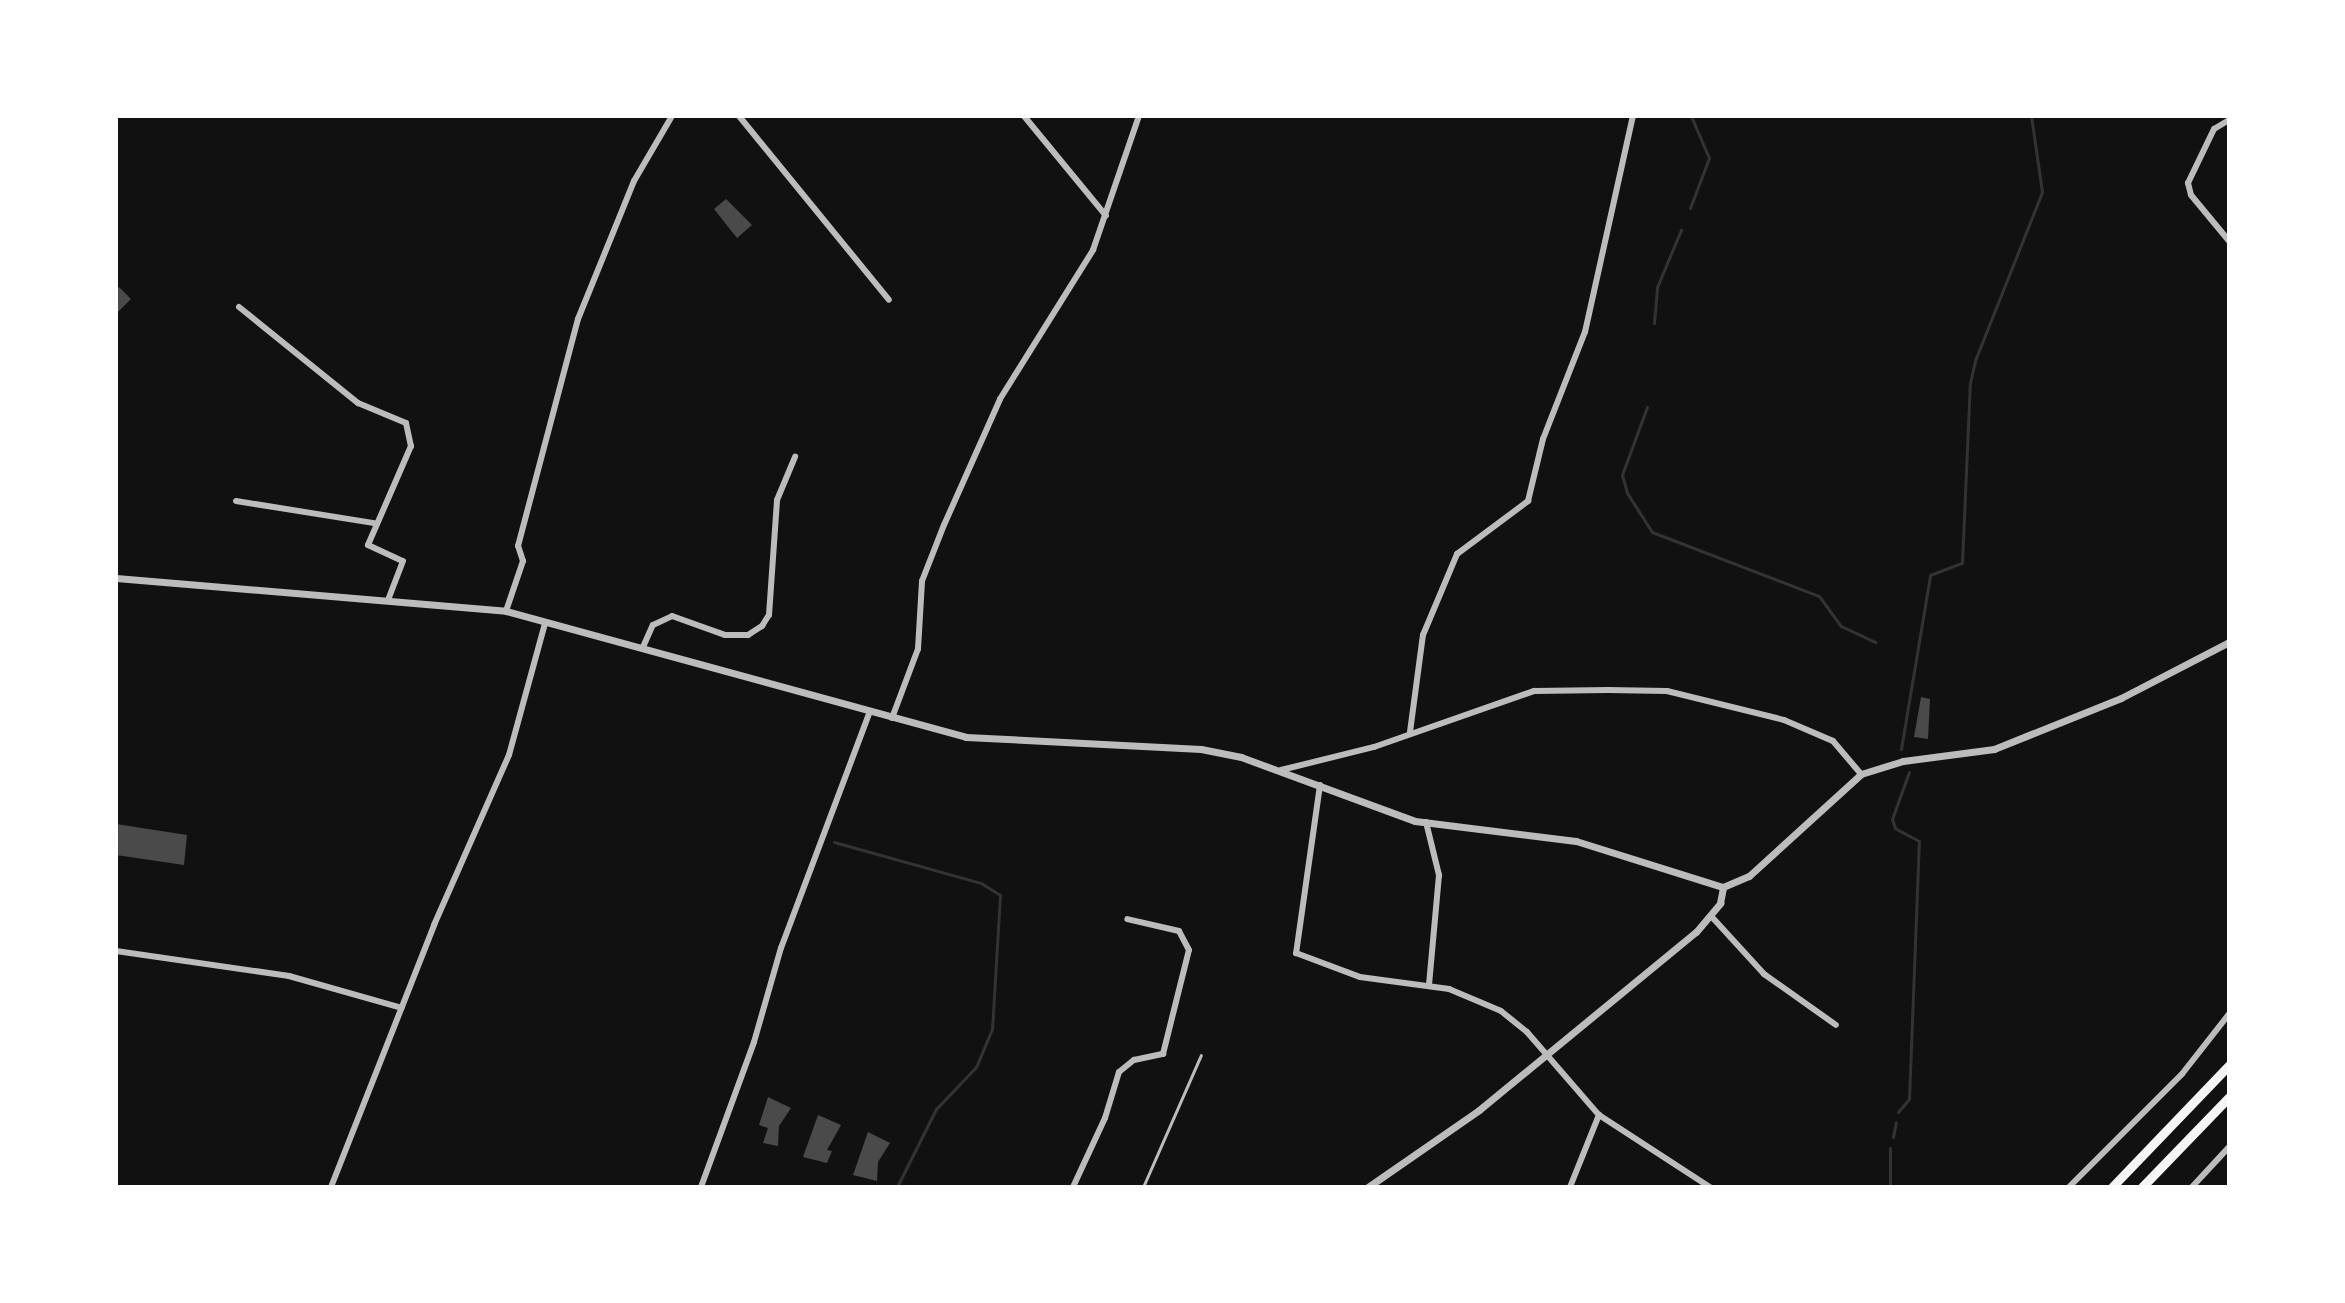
<!DOCTYPE html>
<html>
<head>
<meta charset="utf-8">
<style>
	body { margin:0 }
	#map { position:relative; width:2345px; height:1303px; overflow:hidden; background:#111; font-family:"Times New Roman",serif }
	div>[style] { position:absolute }
	.stream>* { height:3px; margin:-1.5px; padding:0 1.5px; transform-origin:1.5px; border-radius:1.5px; background:#333 }
	.building>* { inset:0; background:#4a4a4a }
	.service>* { height:3px; margin:-1.5px; padding:0 1.5px; transform-origin:1.5px; border-radius:1.5px; background:#bcbcbc }
	.minor>* { height:6px; margin:-3px; padding:0 3px; transform-origin:3px; border-radius:3px; background:#bcbcbc }
	.tertiary>* { height:7px; margin:-3.5px; padding:0 3.5px; transform-origin:3.5px; border-radius:3.5px; background:#bcbcbc }
	.primary>* { height:9px; margin:-4.5px; padding:0 4.5px; transform-origin:4.5px; border-radius:4.5px; background:#f5f5f5 }
	span { translate:-50% -50%; white-space:nowrap; text-align:center; line-height:1.15; -webkit-text-stroke:6px #fff; paint-order:stroke }
	.frame { position:absolute; inset:0; border:118px solid #fff; pointer-events:none }
</style>
</head>
<body>
<div id="map">
	<div class="stream">
		<i style="left:1690px;top:208px;width:53px;rotate:-69.2deg"></i>
		<i style="left:1709px;top:158px;width:46px;rotate:-113.2deg"></i>
		<i style="left:1654px;top:323px;width:36px;rotate:-85deg"></i>
		<i style="left:1657px;top:287px;width:62px;rotate:-67.2deg"></i>
		<i style="left:1647px;top:407px;width:72px;rotate:110.2deg"></i>
		<i style="left:1622px;top:475px;width:19px;rotate:74deg"></i>
		<i style="left:1627px;top:493px;width:46px;rotate:57.3deg"></i>
		<i style="left:1652px;top:532px;width:179px;rotate:21deg"></i>
		<i style="left:1819px;top:596px;width:37px;rotate:54deg"></i>
		<i style="left:1841px;top:626px;width:38px;rotate:25deg"></i>
		<i style="left:1901px;top:749px;width:176px;rotate:-80.5deg"></i>
		<i style="left:1930px;top:575px;width:34px;rotate:-21deg"></i>
		<i style="left:1962px;top:563px;width:180px;rotate:-87.5deg"></i>
		<i style="left:1970px;top:383px;width:26px;rotate:-77deg"></i>
		<i style="left:1976px;top:358px;width:179px;rotate:-68.3deg"></i>
		<i style="left:2042px;top:192px;width:77px;rotate:-98.2deg"></i>
		<i style="left:834px;top:842px;width:153px;rotate:15.6deg"></i>
		<i style="left:981px;top:883px;width:22px;rotate:32deg"></i>
		<i style="left:1000px;top:895px;width:134px;rotate:93.4deg"></i>
		<i style="left:992px;top:1029px;width:41px;rotate:112.8deg"></i>
		<i style="left:976px;top:1067px;width:58px;rotate:133.6deg"></i>
		<i style="left:936px;top:1109px;width:87px;rotate:116.6deg"></i>
		<i style="left:1898px;top:1112px;width:17px;rotate:-50deg"></i>
		<i style="left:1909px;top:1099px;width:258px;rotate:-87.8deg"></i>
		<i style="left:1919px;top:841px;width:27px;rotate:-152deg"></i>
		<i style="left:1895px;top:828px;width:9px;rotate:-108deg"></i>
		<i style="left:1892px;top:819px;width:50px;rotate:-70.1deg"></i>
		<i style="left:1893px;top:1137px;width:15px;rotate:-79deg"></i>
		<i style="left:1890px;top:1187px;width:39px;rotate:-90deg"></i>
	</div>
	<div class="building">
		<i style="clip-path:polygon(726px 199px,752px 225px,737px 238px,714px 209px)"></i>
		<i style="clip-path:polygon(119px 287px,131px 299px,116px 314px,116px 290px)"></i>
		<i style="clip-path:polygon(1921px 697px,1930px 699px,1928px 739px,1914px 737px)"></i>
		<i style="clip-path:polygon(116px 824px,187px 835px,184px 865px,116px 855px)"></i>
		<i style="clip-path:polygon(768px 1097px,791px 1108px,779px 1126px,778px 1146px,763px 1143px,768px 1128px,759px 1125px)"></i>
		<i style="clip-path:polygon(818px 1115px,841px 1125px,827px 1150px,832px 1151px,827px 1163px,803px 1157px)"></i>
		<i style="clip-path:polygon(868px 1132px,890px 1143px,878px 1162px,877px 1181px,853px 1175px)"></i>
	</div>
	<div class="service">
		<i style="left:1143px;top:1187px;width:144px;rotate:-66.3deg"></i>
	</div>
	<div class="minor">
		<i style="left:739px;top:116px;width:237px;rotate:50.8deg"></i>
		<i style="left:1024px;top:116px;width:129px;rotate:50.6deg"></i>
		<i style="left:2229px;top:120px;width:17px;rotate:149deg"></i>
		<i style="left:2214px;top:129px;width:60px;rotate:115.7deg"></i>
		<i style="left:2188px;top:183px;width:12px;rotate:76deg"></i>
		<i style="left:2191px;top:195px;width:60px;rotate:50.4deg"></i>
		<i style="left:239px;top:307px;width:153px;rotate:38.9deg"></i>
		<i style="left:358px;top:403px;width:52px;rotate:22.6deg"></i>
		<i style="left:406px;top:423px;width:24px;rotate:78deg"></i>
		<i style="left:411px;top:446px;width:108px;rotate:113.5deg"></i>
		<i style="left:368px;top:545px;width:38px;rotate:25deg"></i>
		<i style="left:403px;top:561px;width:42px;rotate:111deg"></i>
		<i style="left:236px;top:501px;width:140px;rotate:9.1deg"></i>
		<i style="left:506px;top:611px;width:53px;rotate:-71.2deg"></i>
		<i style="left:523px;top:561px;width:16px;rotate:-108deg"></i>
		<i style="left:518px;top:546px;width:235px;rotate:-75.2deg"></i>
		<i style="left:578px;top:319px;width:149px;rotate:-67.9deg"></i>
		<i style="left:634px;top:181px;width:75px;rotate:-59.7deg"></i>
		<i style="left:643px;top:647px;width:24px;rotate:-66deg"></i>
		<i style="left:653px;top:625px;width:21px;rotate:-25deg"></i>
		<i style="left:672px;top:616px;width:56px;rotate:19.7deg"></i>
		<i style="left:725px;top:635px;width:23px"></i>
		<i style="left:748px;top:635px;width:17px;rotate:-33deg"></i>
		<i style="left:762px;top:626px;width:13px;rotate:-58deg"></i>
		<i style="left:769px;top:615px;width:115px;rotate:-86deg"></i>
		<i style="left:777px;top:500px;width:47px;rotate:-67.3deg"></i>
		<i style="left:892px;top:718px;width:74px;rotate:-69.4deg"></i>
		<i style="left:918px;top:649px;width:68px;rotate:-86.6deg"></i>
		<i style="left:922px;top:581px;width:60px;rotate:-68.6deg"></i>
		<i style="left:944px;top:525px;width:138px;rotate:-66deg"></i>
		<i style="left:1000px;top:399px;width:176px;rotate:-58deg"></i>
		<i style="left:1093px;top:250px;width:142px;rotate:-71.1deg"></i>
		<i style="left:1410px;top:732px;width:98px;rotate:-82.4deg"></i>
		<i style="left:1423px;top:635px;width:88px;rotate:-67.2deg"></i>
		<i style="left:1457px;top:554px;width:89px;rotate:-36.7deg"></i>
		<i style="left:1528px;top:501px;width:64px;rotate:-76.4deg"></i>
		<i style="left:1543px;top:439px;width:115px;rotate:-68.6deg"></i>
		<i style="left:1585px;top:332px;width:221px;rotate:-77.5deg"></i>
		<i style="left:1281px;top:770px;width:96px;rotate:-13.9deg"></i>
		<i style="left:1374px;top:747px;width:170px;rotate:-19.3deg"></i>
		<i style="left:1534px;top:691px;width:74px;rotate:-0.8deg"></i>
		<i style="left:1608px;top:690px;width:59px;rotate:1deg"></i>
		<i style="left:1667px;top:691px;width:121px;rotate:13.9deg"></i>
		<i style="left:1784px;top:720px;width:53px;rotate:23.2deg"></i>
		<i style="left:1833px;top:741px;width:43px;rotate:49.7deg"></i>
		<i style="left:1320px;top:785px;width:170px;rotate:98.1deg"></i>
		<i style="left:1296px;top:953px;width:68px;rotate:20.6deg"></i>
		<i style="left:1360px;top:977px;width:90px;rotate:7.7deg"></i>
		<i style="left:1449px;top:989px;width:56px;rotate:22.9deg"></i>
		<i style="left:1501px;top:1011px;width:33px;rotate:39deg"></i>
		<i style="left:1527px;top:1032px;width:110px;rotate:49.1deg"></i>
		<i style="left:1599px;top:1115px;width:132px;rotate:33deg"></i>
		<i style="left:1426px;top:822px;width:55px;rotate:76.2deg"></i>
		<i style="left:1439px;top:875px;width:110px;rotate:95.2deg"></i>
		<i style="left:1711px;top:916px;width:79px;rotate:47.6deg"></i>
		<i style="left:1764px;top:974px;width:88px;rotate:35.3deg"></i>
		<i style="left:116px;top:951px;width:175px;rotate:8.2deg"></i>
		<i style="left:289px;top:976px;width:117px;rotate:15.8deg"></i>
		<i style="left:331px;top:1187px;width:282px;rotate:-68.5deg"></i>
		<i style="left:434px;top:925px;width:186px;rotate:-66.2deg"></i>
		<i style="left:509px;top:755px;width:137px;rotate:-74.7deg"></i>
		<i style="left:701px;top:1187px;width:154px;rotate:-69.9deg"></i>
		<i style="left:754px;top:1042px;width:98px;rotate:-74deg"></i>
		<i style="left:781px;top:948px;width:253px;rotate:-69.4deg"></i>
		<i style="left:1073px;top:1187px;width:76px;rotate:-65.1deg"></i>
		<i style="left:1105px;top:1118px;width:48px;rotate:-73.1deg"></i>
		<i style="left:1119px;top:1072px;width:19px;rotate:-39deg"></i>
		<i style="left:1134px;top:1060px;width:30px;rotate:-12deg"></i>
		<i style="left:1163px;top:1054px;width:107px;rotate:-76deg"></i>
		<i style="left:1189px;top:950px;width:21px;rotate:-118deg"></i>
		<i style="left:1179px;top:931px;width:53px;rotate:-167deg"></i>
		<i style="left:1570px;top:1187px;width:78px;rotate:-68.1deg"></i>
		<i style="left:2069px;top:1187px;width:160px;rotate:-45deg"></i>
		<i style="left:2182px;top:1074px;width:76px;rotate:-51.9deg"></i>
		<i style="left:2192px;top:1187px;width:54px;rotate:-47.2deg"></i>
	</div>
	<div class="tertiary">
		<i style="left:116px;top:578px;width:391px;rotate:4.8deg"></i>
		<i style="left:506px;top:611px;width:477px;rotate:15.3deg"></i>
		<i style="left:966px;top:737px;width:235px;rotate:2.9deg"></i>
		<i style="left:1201px;top:749px;width:41px;rotate:11.3deg"></i>
		<i style="left:1241px;top:757px;width:185px;rotate:20.2deg"></i>
		<i style="left:1415px;top:821px;width:162px;rotate:7.1deg"></i>
		<i style="left:1576px;top:841px;width:154px;rotate:17.4deg"></i>
		<i style="left:1723px;top:887px;width:28px;rotate:-23deg"></i>
		<i style="left:1749px;top:876px;width:151px;rotate:-42.3deg"></i>
		<i style="left:1861px;top:774px;width:44px;rotate:-17.2deg"></i>
		<i style="left:1903px;top:761px;width:92px;rotate:-7.5deg"></i>
		<i style="left:1994px;top:749px;width:137px;rotate:-21.9deg"></i>
		<i style="left:2121px;top:698px;width:122px;rotate:-27.4deg"></i>
		<i style="left:1368px;top:1187px;width:135px;rotate:-34.7deg"></i>
		<i style="left:1479px;top:1110px;width:281px;rotate:-39.4deg"></i>
		<i style="left:1696px;top:932px;width:38px;rotate:-50deg"></i>
		<i style="left:1720px;top:903px;width:16px;rotate:-79deg"></i>
	</div>
	<div class="primary">
		<i style="left:2112px;top:1187px;width:169px;rotate:-46.2deg"></i>
		<i style="left:2142px;top:1187px;width:125px;rotate:-46deg"></i>
	</div>
	<div class="frame"></div>
</div>
</body>
</html>
